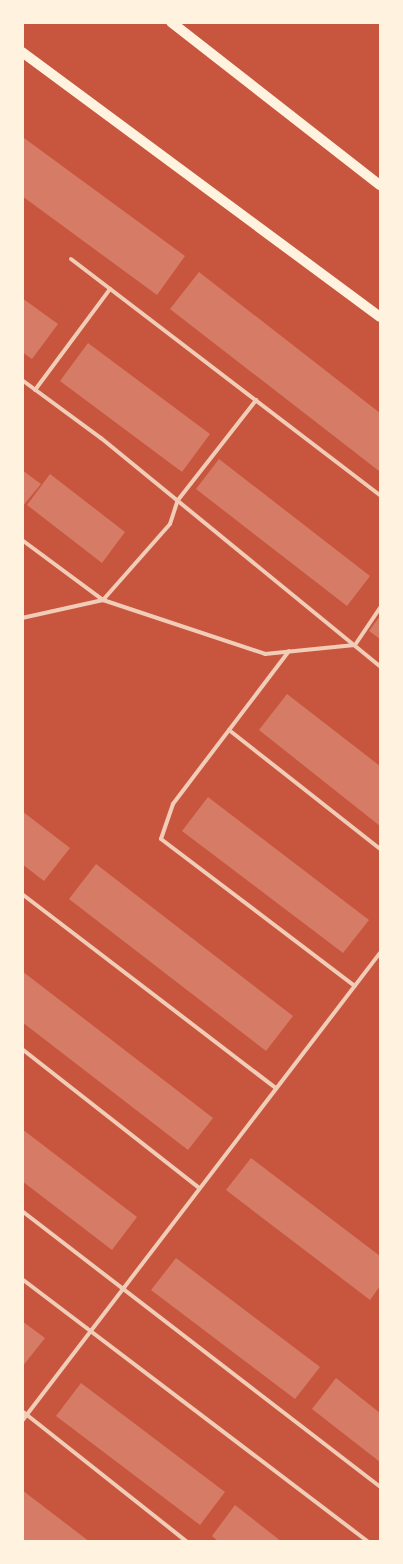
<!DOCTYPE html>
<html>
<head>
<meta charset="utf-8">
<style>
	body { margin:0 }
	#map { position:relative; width:403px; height:1564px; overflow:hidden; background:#c8553d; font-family:"IBM Plex Sans",sans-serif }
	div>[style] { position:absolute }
	.building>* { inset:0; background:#d67c66 }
	.service>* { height:4px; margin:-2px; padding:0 2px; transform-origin:2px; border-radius:2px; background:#f1ccb7 }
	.secondary>* { height:10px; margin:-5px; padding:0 5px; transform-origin:5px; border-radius:5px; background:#fff3e0 }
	span { translate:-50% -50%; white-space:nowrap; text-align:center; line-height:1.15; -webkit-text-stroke:4px #fff3e0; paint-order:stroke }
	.frame { position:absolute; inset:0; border:24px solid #fff3e0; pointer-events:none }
</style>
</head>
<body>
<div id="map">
	<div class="building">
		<i style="clip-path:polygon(24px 138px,185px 256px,157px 295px,22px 196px)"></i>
		<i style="clip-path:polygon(199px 272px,380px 413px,379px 471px,170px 309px)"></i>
		<i style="clip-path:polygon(22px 298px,58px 324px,32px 359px,22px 352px)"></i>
		<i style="clip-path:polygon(88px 343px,210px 434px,182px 472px,60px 381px)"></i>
		<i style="clip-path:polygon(219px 459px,370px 576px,347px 606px,196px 489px)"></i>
		<i style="clip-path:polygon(22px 470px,41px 484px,22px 507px)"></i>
		<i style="clip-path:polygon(50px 474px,125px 532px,102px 563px,27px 505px)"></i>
		<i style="clip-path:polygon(380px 616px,380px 639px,369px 631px)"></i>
		<i style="clip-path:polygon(287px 694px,380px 766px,380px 826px,259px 730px)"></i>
		<i style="clip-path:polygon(208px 797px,369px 920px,343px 953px,182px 831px)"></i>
		<i style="clip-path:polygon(22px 811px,70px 848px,44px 881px,22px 864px)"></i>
		<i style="clip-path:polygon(96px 864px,293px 1016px,266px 1051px,69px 899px)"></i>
		<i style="clip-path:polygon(22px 971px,213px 1118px,188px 1150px,22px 1022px)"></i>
		<i style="clip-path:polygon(22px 1129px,137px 1217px,112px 1250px,22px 1181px)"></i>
		<i style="clip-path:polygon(251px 1158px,380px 1256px,380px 1286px,370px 1300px,226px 1190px)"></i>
		<i style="clip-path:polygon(176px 1258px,320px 1367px,295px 1399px,151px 1290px)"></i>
		<i style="clip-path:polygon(22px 1321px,45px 1338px,22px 1367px)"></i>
		<i style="clip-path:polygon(336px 1378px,380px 1413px,380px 1462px,312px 1409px)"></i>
		<i style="clip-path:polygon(81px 1383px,225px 1492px,200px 1525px,56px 1416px)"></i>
		<i style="clip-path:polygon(22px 1490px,90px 1542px,22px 1542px)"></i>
		<i style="clip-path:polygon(235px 1505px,282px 1542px,219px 1542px,212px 1536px)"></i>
	</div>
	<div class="service">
		<i style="left:71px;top:259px;width:389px;rotate:37.4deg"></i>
		<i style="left:22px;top:380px;width:98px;rotate:36.3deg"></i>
		<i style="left:101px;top:438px;width:360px;rotate:39.3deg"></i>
		<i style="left:35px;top:390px;width:126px;rotate:-53.4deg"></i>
		<i style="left:22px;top:540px;width:101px;rotate:36.5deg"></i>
		<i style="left:103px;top:600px;width:101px;rotate:-48.6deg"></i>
		<i style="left:170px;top:524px;width:25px;rotate:-72deg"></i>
		<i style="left:178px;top:500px;width:127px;rotate:-52deg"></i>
		<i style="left:22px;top:618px;width:83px;rotate:-12.5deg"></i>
		<i style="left:103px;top:600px;width:171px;rotate:18.4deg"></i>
		<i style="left:265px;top:654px;width:90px;rotate:-5.7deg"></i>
		<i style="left:355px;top:645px;width:45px;rotate:-56deg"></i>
		<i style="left:289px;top:651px;width:192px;rotate:127.2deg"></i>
		<i style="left:173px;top:804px;width:37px;rotate:109deg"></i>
		<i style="left:161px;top:839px;width:243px;rotate:37.2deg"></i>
		<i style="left:229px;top:730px;width:192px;rotate:38.2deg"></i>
		<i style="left:22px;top:894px;width:320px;rotate:37.4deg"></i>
		<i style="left:22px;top:1049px;width:225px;rotate:38.1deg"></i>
		<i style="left:22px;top:1211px;width:452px;rotate:37.6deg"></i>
		<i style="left:22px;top:1279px;width:435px;rotate:37.2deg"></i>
		<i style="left:22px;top:1411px;width:211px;rotate:38.4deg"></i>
		<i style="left:22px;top:1421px;width:589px;rotate:-52.59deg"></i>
	</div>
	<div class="secondary">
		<i style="left:171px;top:22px;width:265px;rotate:38deg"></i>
		<i style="left:22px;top:52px;width:445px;rotate:36.5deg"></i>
	</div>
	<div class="frame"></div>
</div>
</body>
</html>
